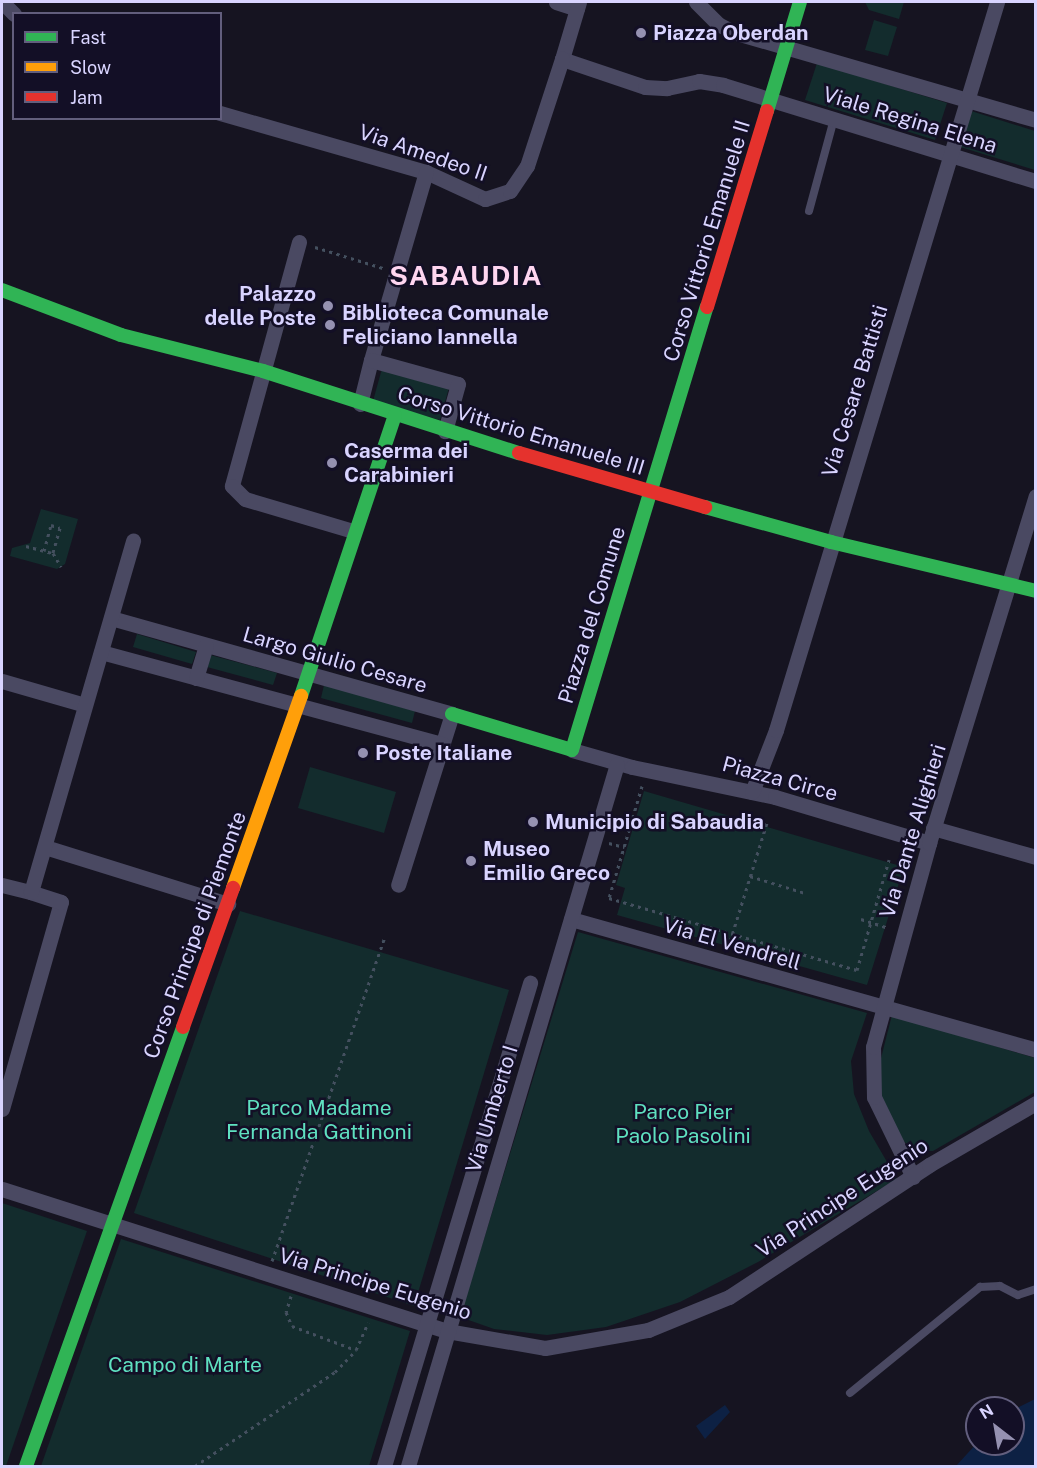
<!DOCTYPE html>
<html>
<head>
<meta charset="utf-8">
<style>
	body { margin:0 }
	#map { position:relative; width:1037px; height:1468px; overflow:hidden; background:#161421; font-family:"Public Sans",sans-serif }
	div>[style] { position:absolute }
	.green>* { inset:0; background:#132c2d }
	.water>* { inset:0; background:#0d2144 }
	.path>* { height:3px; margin-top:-1.5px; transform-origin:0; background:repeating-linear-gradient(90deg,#44505f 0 3px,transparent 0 7.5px) }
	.lane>* { height:8px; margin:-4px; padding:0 4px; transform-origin:4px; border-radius:4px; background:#4a4962 }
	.street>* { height:15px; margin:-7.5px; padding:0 7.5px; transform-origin:7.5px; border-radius:7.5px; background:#4a4962 }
	.fast>* { height:14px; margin:-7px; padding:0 7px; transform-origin:7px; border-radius:7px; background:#30b455 }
	.slow>* { height:14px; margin:-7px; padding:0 7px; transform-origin:7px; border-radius:7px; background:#ff9f0a }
	.jam>* { height:14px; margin:-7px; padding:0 7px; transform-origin:7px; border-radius:7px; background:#e5322d }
	.dots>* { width:16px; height:16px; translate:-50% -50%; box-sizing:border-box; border:3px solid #130f26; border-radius:50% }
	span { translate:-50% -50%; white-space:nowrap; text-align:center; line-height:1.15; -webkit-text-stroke:5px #130f26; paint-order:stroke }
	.poi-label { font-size:21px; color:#d9d4ff; font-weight:700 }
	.left { translate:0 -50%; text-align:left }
	.right { translate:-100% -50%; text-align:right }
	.street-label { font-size:21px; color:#d9d4ff }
	.park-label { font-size:21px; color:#5fe0c0 }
	.district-label { font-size:27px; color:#ffd6f0; font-weight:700; letter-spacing:1.5px }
	.frame { position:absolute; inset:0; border:3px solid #d9d4ff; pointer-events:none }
	.legend { position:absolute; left:12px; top:12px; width:210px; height:108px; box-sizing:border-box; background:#130f26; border:2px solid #625e7d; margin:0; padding:8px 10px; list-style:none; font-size:18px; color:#d9d4ff }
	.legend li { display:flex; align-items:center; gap:12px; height:30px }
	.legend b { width:30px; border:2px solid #625e7d }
	.north { position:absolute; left:965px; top:1396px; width:60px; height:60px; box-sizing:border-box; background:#130f26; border:2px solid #625e7d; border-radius:50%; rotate:329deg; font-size:16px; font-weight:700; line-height:24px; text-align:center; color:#d9d4ff }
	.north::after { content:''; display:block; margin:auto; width:21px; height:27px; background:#9591b1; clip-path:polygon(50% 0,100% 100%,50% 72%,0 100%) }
</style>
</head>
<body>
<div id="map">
	<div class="green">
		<i style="clip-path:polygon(865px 2px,904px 2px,899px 19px,869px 10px)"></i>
		<i style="clip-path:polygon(874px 20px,897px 27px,888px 56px,865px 50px)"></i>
		<i style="clip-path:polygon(817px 63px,947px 103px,935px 140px,805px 100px)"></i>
		<i style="clip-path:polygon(968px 110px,1035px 131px,1035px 170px,957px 146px)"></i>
		<i style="clip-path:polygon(383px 365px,450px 384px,440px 420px,373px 401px)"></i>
		<i style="clip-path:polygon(41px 509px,78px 519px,65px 564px,57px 569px,10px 556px,12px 548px,30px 543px)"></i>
		<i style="clip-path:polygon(137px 634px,196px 652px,192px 664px,133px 647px)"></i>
		<i style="clip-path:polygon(210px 655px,277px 673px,273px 685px,207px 667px)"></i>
		<i style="clip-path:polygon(324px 685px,415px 711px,412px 723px,321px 698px)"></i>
		<i style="clip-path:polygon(310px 767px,396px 792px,384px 833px,298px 808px)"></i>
		<i style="clip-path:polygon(644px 791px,904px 867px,867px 985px,617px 915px,625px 888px,616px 885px)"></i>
		<i style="clip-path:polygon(240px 911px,509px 990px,414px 1306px,134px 1213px)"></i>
		<i style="clip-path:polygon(578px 932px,867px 1013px,851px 1061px,854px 1094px,869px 1131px,897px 1179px,758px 1262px,680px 1302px,606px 1327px,547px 1335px,494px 1329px,460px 1317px)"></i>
		<i style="clip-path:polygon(892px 1015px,1035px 1058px,1035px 1092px,933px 1151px,916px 1151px,902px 1140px,881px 1097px,880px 1062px)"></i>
		<i style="clip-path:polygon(2px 1203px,87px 1231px,6px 1466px,2px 1466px)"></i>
		<i style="clip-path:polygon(121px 1239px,410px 1331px,369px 1466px,41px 1466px)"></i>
	</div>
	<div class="water">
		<i style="clip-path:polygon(1035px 1399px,1035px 1466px,956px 1466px,977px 1443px,1013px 1444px,1013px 1410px)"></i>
		<i style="clip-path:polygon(725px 1405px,730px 1412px,705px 1439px,696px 1426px)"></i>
	</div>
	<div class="path">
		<i style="left:315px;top:247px;width:71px;rotate:17.2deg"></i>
		<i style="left:26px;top:546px;width:28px;rotate:15deg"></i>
		<i style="left:53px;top:553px;width:16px;rotate:60deg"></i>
		<i style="left:44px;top:551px;width:27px;rotate:-75deg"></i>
		<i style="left:51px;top:525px;width:9px;rotate:18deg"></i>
		<i style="left:60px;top:528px;width:26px;rotate:106deg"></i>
		<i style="left:642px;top:786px;width:117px;rotate:106.4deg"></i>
		<i style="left:609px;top:898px;width:258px;rotate:16.2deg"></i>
		<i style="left:857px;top:970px;width:115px;rotate:-73.8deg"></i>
		<i style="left:609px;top:843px;width:16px;rotate:15deg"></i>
		<i style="left:750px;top:876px;width:58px;rotate:17.2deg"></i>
		<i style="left:861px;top:919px;width:29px;rotate:18deg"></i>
		<i style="left:728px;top:948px;width:131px;rotate:-72.7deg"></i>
		<i style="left:272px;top:1261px;width:341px;rotate:-70.8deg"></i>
		<i style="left:291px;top:1296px;width:17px;rotate:107deg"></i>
		<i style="left:286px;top:1312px;width:15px;rotate:67deg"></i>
		<i style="left:292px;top:1326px;width:68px;rotate:20.6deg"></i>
		<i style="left:195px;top:1466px;width:169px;rotate:-33.9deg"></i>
		<i style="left:335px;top:1372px;width:30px;rotate:-46deg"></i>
		<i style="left:356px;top:1350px;width:30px;rotate:-66deg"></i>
	</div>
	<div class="lane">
		<i style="left:809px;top:211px;width:95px;rotate:-74.8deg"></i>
		<i style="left:850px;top:1393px;width:168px;rotate:-39.2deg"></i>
		<i style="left:980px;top:1287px;width:20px;rotate:-3deg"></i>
		<i style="left:1000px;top:1286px;width:20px;rotate:27deg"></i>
		<i style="left:1018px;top:1295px;width:19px;rotate:-18deg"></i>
	</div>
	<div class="street">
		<i style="left:2px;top:2px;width:17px;rotate:45deg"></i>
		<i style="left:556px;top:2px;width:22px;rotate:18deg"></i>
		<i style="left:579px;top:2px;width:59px;rotate:106.6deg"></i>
		<i style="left:562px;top:59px;width:88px;rotate:18.6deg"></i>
		<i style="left:645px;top:87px;width:22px;rotate:3deg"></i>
		<i style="left:667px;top:88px;width:33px;rotate:-12deg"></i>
		<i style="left:699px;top:81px;width:24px;rotate:9deg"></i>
		<i style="left:723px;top:85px;width:327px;rotate:17.1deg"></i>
		<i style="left:696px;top:2px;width:31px;rotate:45deg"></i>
		<i style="left:718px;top:24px;width:17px;rotate:28deg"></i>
		<i style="left:733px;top:32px;width:316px;rotate:16.2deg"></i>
		<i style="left:220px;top:113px;width:214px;rotate:16deg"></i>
		<i style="left:426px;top:172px;width:65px;rotate:24.6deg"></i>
		<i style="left:485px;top:199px;width:26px;rotate:-18deg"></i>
		<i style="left:510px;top:191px;width:30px;rotate:-56deg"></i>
		<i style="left:527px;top:166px;width:113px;rotate:-71.9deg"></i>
		<i style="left:299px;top:242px;width:253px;rotate:105.4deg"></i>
		<i style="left:232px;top:486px;width:18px;rotate:45deg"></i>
		<i style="left:245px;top:499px;width:113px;rotate:16.5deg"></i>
		<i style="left:371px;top:360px;width:196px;rotate:-73.7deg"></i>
		<i style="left:360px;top:404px;width:45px;rotate:-76deg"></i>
		<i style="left:371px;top:360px;width:90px;rotate:15.4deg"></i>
		<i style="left:458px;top:384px;width:49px;rotate:105.5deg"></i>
		<i style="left:111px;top:618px;width:354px;rotate:15.7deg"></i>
		<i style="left:452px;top:714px;width:179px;rotate:107.5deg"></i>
		<i style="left:101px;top:652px;width:354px;rotate:15.1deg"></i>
		<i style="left:196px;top:678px;width:34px;rotate:-73deg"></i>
		<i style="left:2px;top:681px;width:86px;rotate:16.1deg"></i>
		<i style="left:572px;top:750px;width:62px;rotate:15.8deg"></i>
		<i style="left:632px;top:767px;width:146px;rotate:11.8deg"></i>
		<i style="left:775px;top:797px;width:161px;rotate:16.6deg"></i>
		<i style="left:752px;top:792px;width:66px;rotate:-68.8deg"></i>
		<i style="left:776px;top:730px;width:761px;rotate:-73.11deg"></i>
		<i style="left:933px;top:828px;width:107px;rotate:15.7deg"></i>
		<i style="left:45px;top:847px;width:192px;rotate:17.3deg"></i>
		<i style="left:2px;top:885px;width:30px;rotate:14deg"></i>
		<i style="left:571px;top:919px;width:483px;rotate:15.7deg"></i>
		<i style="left:2px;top:1109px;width:215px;rotate:-74.1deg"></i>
		<i style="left:61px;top:902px;width:32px;rotate:-162deg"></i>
		<i style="left:31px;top:892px;width:366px;rotate:-73.8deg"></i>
		<i style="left:913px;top:1177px;width:89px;rotate:-116deg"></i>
		<i style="left:874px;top:1097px;width:50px;rotate:-91.1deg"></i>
		<i style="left:873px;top:1047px;width:212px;rotate:-74.6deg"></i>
		<i style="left:929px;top:843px;width:363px;rotate:-72.9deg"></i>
		<i style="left:2px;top:1189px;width:467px;rotate:17.7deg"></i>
		<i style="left:447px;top:1331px;width:99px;rotate:9.8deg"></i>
		<i style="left:545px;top:1348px;width:105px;rotate:-9.9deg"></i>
		<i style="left:648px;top:1330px;width:87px;rotate:-22.2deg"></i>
		<i style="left:729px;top:1297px;width:240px;rotate:-33.4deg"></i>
		<i style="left:929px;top:1165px;width:124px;rotate:-30.1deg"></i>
		<i style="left:384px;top:1466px;width:505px;rotate:-73.18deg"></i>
		<i style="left:408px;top:1466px;width:732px;rotate:-73.42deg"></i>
	</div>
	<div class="fast">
		<i style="left:767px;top:111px;width:114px;rotate:-73.2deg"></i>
		<i style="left:2px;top:290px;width:127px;rotate:20.7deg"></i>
		<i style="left:121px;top:335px;width:146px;rotate:14.2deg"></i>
		<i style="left:263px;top:371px;width:269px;rotate:17.8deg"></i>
		<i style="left:705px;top:507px;width:131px;rotate:15.5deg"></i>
		<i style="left:831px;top:542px;width:211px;rotate:13.4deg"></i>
		<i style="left:301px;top:696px;width:296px;rotate:-71.5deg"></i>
		<i style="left:452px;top:714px;width:125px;rotate:16.7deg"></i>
		<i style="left:572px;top:750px;width:463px;rotate:-73.1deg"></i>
		<i style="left:26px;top:1466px;width:466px;rotate:-70.3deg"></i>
	</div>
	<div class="slow">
		<i style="left:233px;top:888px;width:204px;rotate:-70.5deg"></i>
	</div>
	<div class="jam">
		<i style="left:707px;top:307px;width:205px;rotate:-73deg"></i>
		<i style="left:519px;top:453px;width:194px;rotate:16.2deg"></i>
		<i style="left:183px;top:1027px;width:148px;rotate:-70.2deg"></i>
	</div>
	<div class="dots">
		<i style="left:641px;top:33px;background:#9591b1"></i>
		<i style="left:328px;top:306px;background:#9591b1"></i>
		<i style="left:330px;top:325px;background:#9591b1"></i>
		<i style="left:332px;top:463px;background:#9591b1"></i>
		<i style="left:363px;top:753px;background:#9591b1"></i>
		<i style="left:533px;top:822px;background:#9591b1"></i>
		<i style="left:471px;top:861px;background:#9591b1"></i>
	</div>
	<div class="poi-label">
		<span class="left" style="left:653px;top:33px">Piazza Oberdan</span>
		<span class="right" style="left:316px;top:306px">Palazzo<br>delle Poste</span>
		<span class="left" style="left:342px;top:325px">Biblioteca Comunale<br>Feliciano Iannella</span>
		<span class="left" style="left:344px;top:463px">Caserma dei<br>Carabinieri</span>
		<span class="left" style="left:375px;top:753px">Poste Italiane</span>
		<span class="left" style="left:545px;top:822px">Municipio di Sabaudia</span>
		<span class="left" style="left:483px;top:861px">Museo<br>Emilio Greco</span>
	</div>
	<div class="street-label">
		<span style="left:910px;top:120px;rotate:17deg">Viale Regina Elena</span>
		<span style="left:423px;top:153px;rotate:19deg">Via Amedeo II</span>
		<span style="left:707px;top:241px;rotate:-73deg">Corso Vittorio Emanuele II</span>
		<span style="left:855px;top:391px;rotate:-73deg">Via Cesare Battisti</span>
		<span style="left:521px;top:431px;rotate:17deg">Corso Vittorio Emanuele III</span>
		<span style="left:592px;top:615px;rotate:-73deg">Piazza del Comune</span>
		<span style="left:335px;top:660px;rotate:16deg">Largo Giulio Cesare</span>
		<span style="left:780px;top:779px;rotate:15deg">Piazza Circe</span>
		<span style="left:913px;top:831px;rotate:-73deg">Via Dante Alighieri</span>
		<span style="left:195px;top:935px;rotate:-70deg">Corso Principe di Piemonte</span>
		<span style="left:732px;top:944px;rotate:16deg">Via El Vendrell</span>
		<span style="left:492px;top:1109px;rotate:-73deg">Via Umberto I</span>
		<span style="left:842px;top:1198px;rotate:-33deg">Via Principe Eugenio</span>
		<span style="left:375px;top:1284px;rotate:17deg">Via Principe Eugenio</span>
	</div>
	<div class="park-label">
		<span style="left:319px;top:1120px">Parco Madame<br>Fernanda Gattinoni</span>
		<span style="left:683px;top:1124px">Parco Pier<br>Paolo Pasolini</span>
		<span style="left:185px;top:1365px">Campo di Marte</span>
	</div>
	<div class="district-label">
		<span style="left:466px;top:276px">SABAUDIA</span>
	</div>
	<div class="frame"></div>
	<ul class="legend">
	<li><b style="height:8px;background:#30b455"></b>Fast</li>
	<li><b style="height:8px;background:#ff9f0a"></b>Slow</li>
	<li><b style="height:8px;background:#e5322d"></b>Jam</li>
	</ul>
	<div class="north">N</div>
</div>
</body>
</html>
